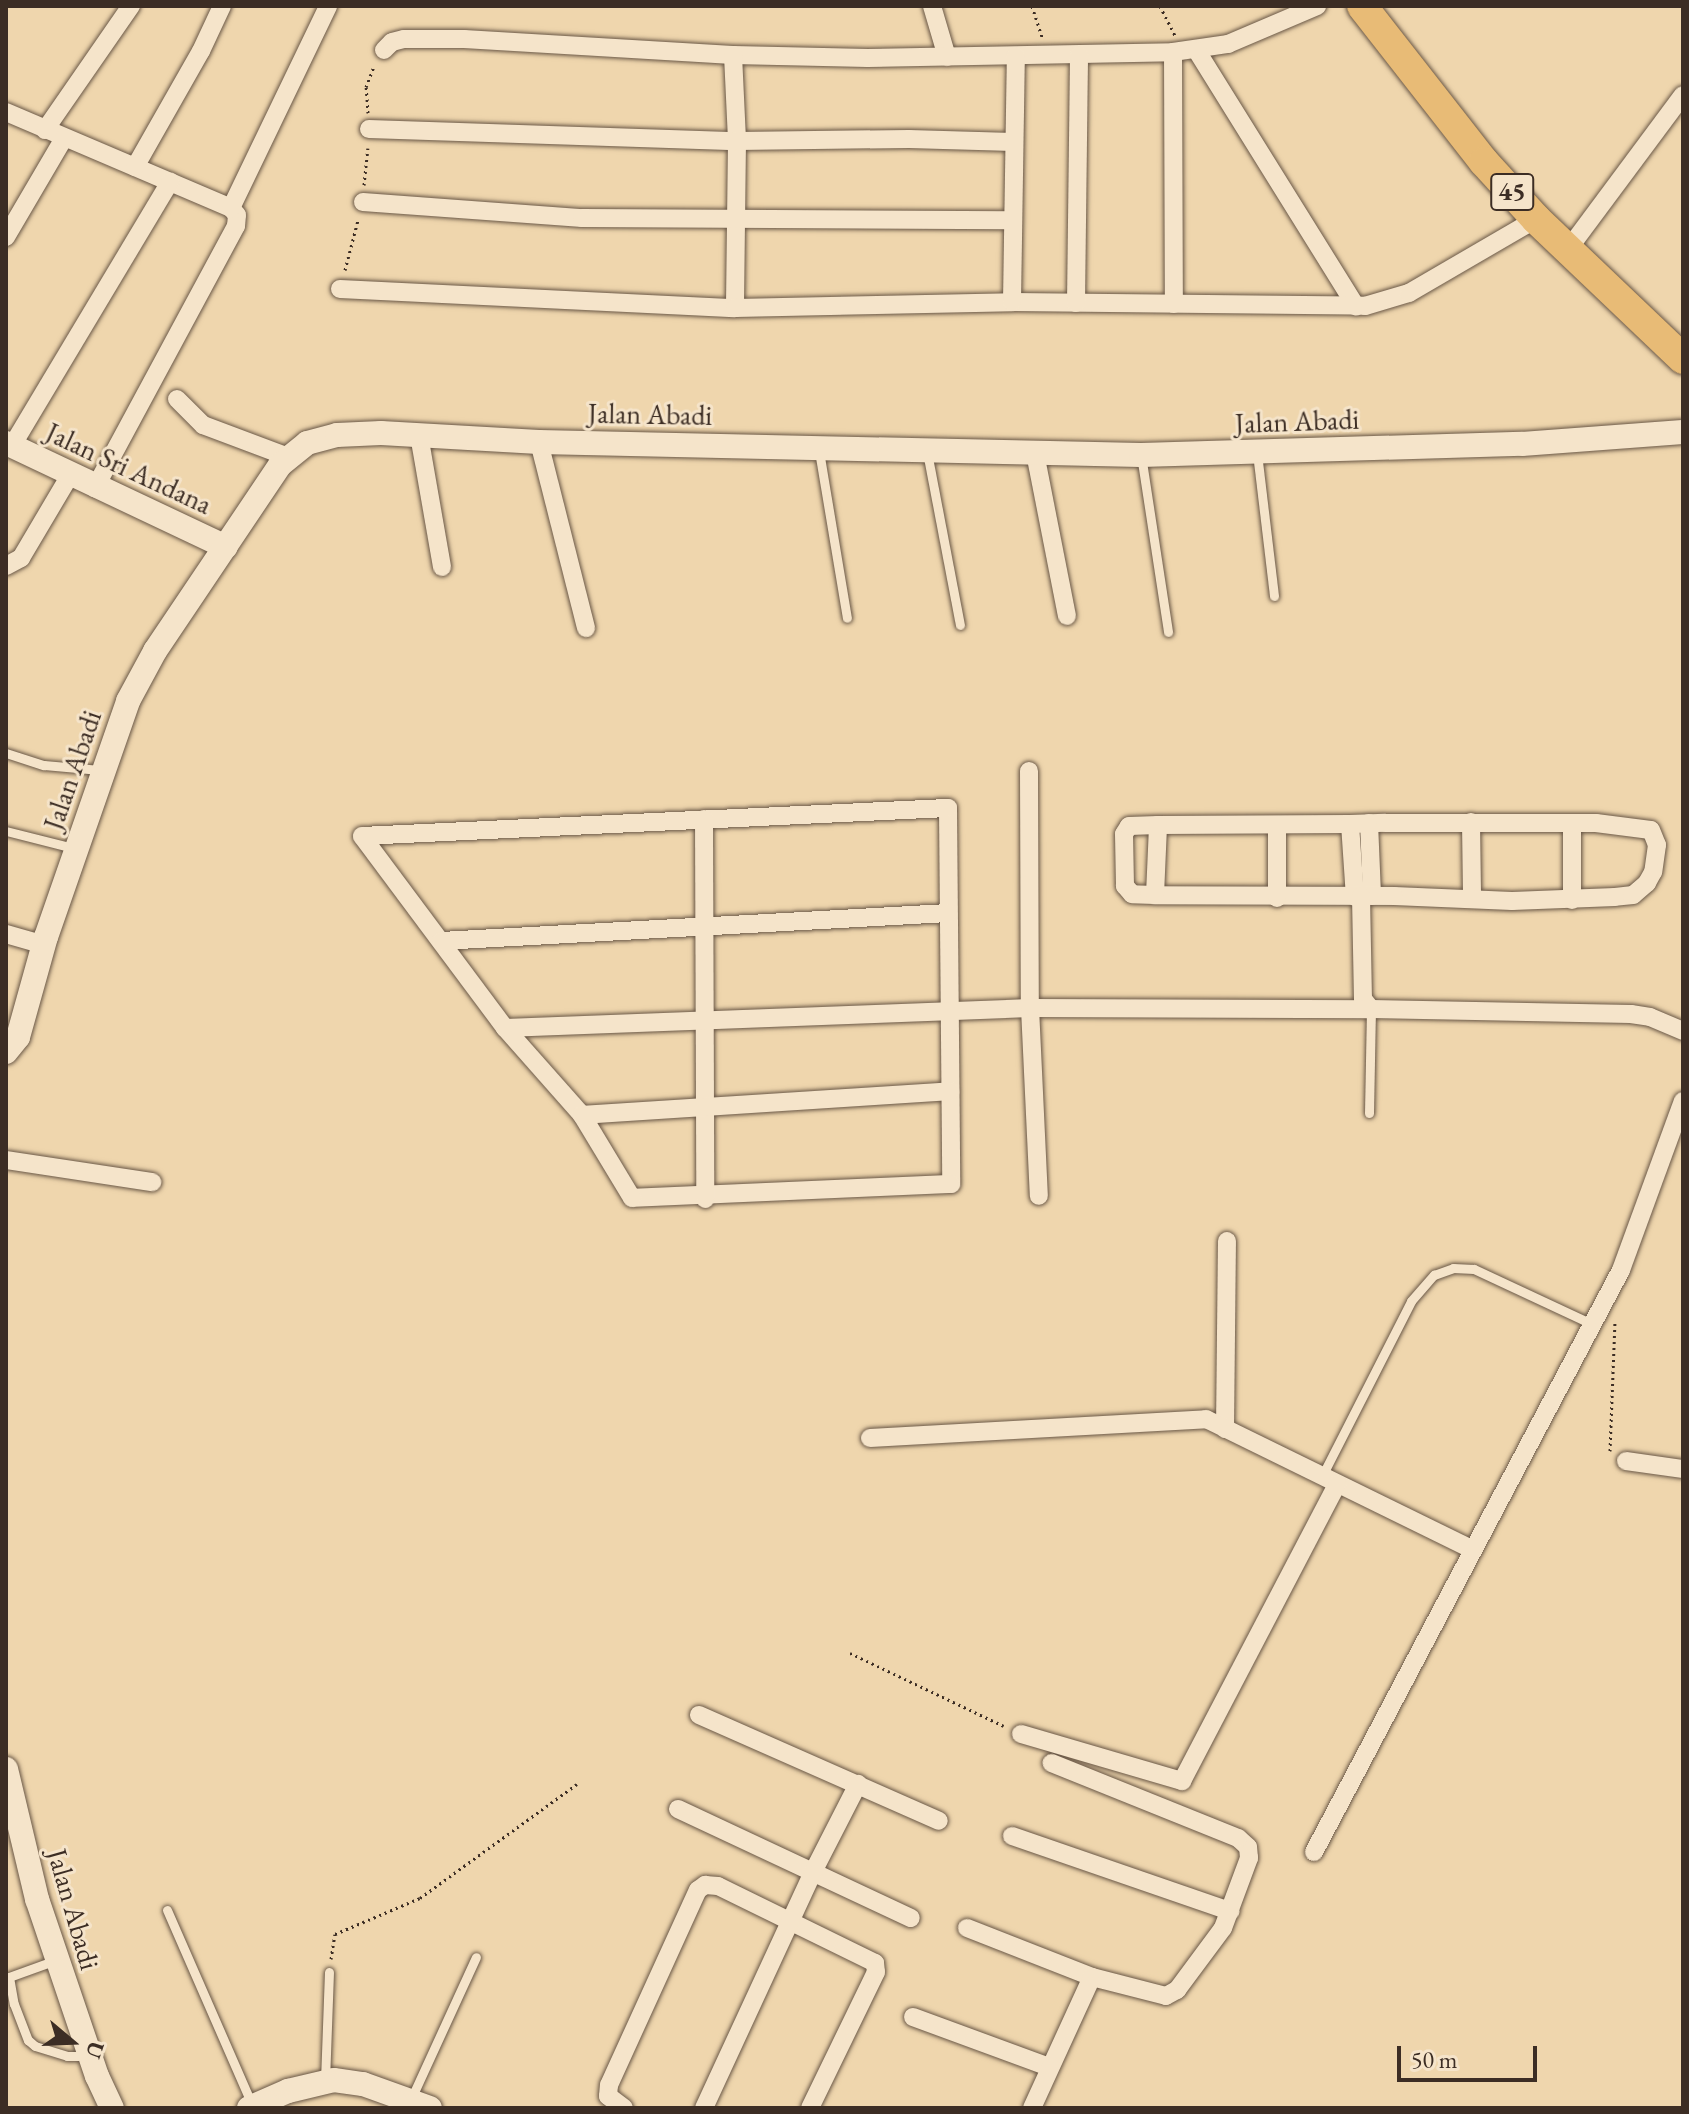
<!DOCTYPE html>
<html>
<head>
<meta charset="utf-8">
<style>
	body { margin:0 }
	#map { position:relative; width:1689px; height:2114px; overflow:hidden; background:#efd6ad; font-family:"EB Garamond",serif }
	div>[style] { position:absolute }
	.path>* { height:3px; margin-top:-1.5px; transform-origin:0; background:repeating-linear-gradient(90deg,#3c2d24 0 2px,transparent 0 6px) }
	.roads { filter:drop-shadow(0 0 2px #695746) drop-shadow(0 0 2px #695746) }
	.service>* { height:9px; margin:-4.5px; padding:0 4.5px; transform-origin:4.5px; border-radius:4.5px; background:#f5e4ca }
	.minor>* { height:18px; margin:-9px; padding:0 9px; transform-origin:9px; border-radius:9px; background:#f5e4ca }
	.tertiary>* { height:24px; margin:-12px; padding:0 12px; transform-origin:12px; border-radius:12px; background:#f5e4ca }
	.primary>* { height:30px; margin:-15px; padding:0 15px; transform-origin:15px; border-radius:15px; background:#e8bb76 }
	span { translate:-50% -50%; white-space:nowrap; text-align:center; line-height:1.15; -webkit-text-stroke:6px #f5e4ca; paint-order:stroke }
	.shield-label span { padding:2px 6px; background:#f5e4ca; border:2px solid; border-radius:6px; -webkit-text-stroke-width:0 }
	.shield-label { font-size:26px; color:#3c2d24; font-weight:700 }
	.street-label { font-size:28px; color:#3c2d24 }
	.frame { position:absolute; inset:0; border:8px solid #3c2d24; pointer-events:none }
	.north { position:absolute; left:32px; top:2002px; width:80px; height:80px; -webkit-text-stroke:6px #f5e4ca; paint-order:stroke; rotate:109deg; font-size:22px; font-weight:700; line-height:32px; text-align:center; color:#3c2d24 }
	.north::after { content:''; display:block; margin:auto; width:28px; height:36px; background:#3c2d24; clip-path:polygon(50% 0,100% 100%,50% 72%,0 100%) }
	.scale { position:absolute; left:1397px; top:2046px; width:140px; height:36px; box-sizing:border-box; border:4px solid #3c2d24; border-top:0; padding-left:10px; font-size:24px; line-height:28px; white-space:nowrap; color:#3c2d24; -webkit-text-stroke:6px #f5e4ca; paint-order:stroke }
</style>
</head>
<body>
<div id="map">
	<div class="path">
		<i style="left:1032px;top:6px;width:33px;rotate:72deg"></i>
		<i style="left:1160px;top:6px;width:33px;rotate:63deg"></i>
		<i style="left:368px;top:113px;width:26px;rotate:-94deg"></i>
		<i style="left:366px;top:87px;width:22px;rotate:-69deg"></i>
		<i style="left:364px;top:185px;width:37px;rotate:-84deg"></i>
		<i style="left:345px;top:270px;width:52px;rotate:-75.4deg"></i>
		<i style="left:1610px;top:1451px;width:128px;rotate:-87.8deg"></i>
		<i style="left:850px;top:1653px;width:170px;rotate:25.4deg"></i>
		<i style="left:331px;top:1959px;width:25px;rotate:-81deg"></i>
		<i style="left:335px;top:1934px;width:92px;rotate:-23deg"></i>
		<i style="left:420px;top:1898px;width:194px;rotate:-36deg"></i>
	</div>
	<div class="roads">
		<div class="service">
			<i style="left:819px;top:451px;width:169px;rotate:80.5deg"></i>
			<i style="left:927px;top:452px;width:176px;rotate:79.2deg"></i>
			<i style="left:1257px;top:453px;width:144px;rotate:83.2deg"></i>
			<i style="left:1141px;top:455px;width:179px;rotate:81.3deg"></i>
			<i style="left:6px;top:753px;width:40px;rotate:18deg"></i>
			<i style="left:44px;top:765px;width:56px;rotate:5.1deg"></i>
			<i style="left:6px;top:831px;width:73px;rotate:14.2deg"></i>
			<i style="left:1369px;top:1113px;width:104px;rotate:-88.9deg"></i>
			<i style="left:1322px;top:1476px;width:196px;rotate:-63deg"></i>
			<i style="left:1411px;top:1301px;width:35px;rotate:-49deg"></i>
			<i style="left:1434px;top:1275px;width:20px;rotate:-20deg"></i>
			<i style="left:1453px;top:1268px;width:21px;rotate:3deg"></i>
			<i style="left:1474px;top:1269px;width:130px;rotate:25deg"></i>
			<i style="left:167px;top:1910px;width:213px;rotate:66.4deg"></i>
			<i style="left:56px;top:1960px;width:50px;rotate:160.1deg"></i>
			<i style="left:9px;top:1977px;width:27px;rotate:80deg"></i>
			<i style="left:14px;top:2004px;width:39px;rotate:69deg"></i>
			<i style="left:28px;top:2040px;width:9px;rotate:41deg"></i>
			<i style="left:35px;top:2046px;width:34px;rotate:17deg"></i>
			<i style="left:67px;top:2056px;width:21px"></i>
			<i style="left:325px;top:2081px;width:109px;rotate:-87.9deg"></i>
			<i style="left:411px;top:2099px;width:156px;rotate:-65.4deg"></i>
		</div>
		<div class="minor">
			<i style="left:932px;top:6px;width:53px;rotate:73.6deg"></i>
			<i style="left:384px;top:50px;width:11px;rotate:-45deg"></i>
			<i style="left:392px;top:42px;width:12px;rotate:-14deg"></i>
			<i style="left:404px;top:39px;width:60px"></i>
			<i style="left:464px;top:39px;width:269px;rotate:3.4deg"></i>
			<i style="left:733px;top:55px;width:135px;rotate:1.3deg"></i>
			<i style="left:868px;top:58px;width:305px;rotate:-1.1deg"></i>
			<i style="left:1173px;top:52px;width:56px;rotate:-8.3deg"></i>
			<i style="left:1228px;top:44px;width:97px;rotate:-23.1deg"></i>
			<i style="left:1197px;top:51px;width:301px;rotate:58.1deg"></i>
			<i style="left:1173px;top:52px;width:252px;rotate:89.8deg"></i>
			<i style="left:733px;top:55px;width:86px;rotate:87.3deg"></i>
			<i style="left:737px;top:141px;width:167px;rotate:90.7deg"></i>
			<i style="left:6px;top:112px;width:245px;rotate:23.1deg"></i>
			<i style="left:231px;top:208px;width:9px;rotate:49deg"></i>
			<i style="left:237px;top:215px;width:11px;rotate:95deg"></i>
			<i style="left:236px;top:226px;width:298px;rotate:118.3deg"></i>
			<i style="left:369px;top:129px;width:368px;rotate:1.9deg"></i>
			<i style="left:737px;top:141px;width:172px;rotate:-0.7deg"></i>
			<i style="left:909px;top:139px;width:104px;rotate:1.7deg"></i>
			<i style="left:45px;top:130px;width:151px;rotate:-55.3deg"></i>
			<i style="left:135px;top:167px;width:133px;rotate:-60.4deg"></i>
			<i style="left:201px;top:51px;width:50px;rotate:-65deg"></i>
			<i style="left:363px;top:202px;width:220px;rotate:4.2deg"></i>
			<i style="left:582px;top:218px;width:429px;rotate:0.3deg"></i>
			<i style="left:231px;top:208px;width:224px;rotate:-64.3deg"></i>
			<i style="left:6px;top:237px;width:115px;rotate:-59.6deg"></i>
			<i style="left:1567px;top:251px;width:194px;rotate:-53.4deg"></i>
			<i style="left:340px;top:289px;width:395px;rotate:2.8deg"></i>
			<i style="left:735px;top:308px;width:277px;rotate:-1.2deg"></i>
			<i style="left:1012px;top:302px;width:353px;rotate:0.6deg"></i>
			<i style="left:1365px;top:306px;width:46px;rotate:-16.5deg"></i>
			<i style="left:1409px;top:293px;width:147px;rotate:-30.2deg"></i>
			<i style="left:1012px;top:302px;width:246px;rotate:-89.1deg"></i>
			<i style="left:1076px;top:303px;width:248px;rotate:-89.3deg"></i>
			<i style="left:177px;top:399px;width:37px;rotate:45deg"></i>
			<i style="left:203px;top:425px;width:91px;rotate:20.6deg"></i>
			<i style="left:419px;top:435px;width:134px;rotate:80.1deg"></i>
			<i style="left:539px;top:442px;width:192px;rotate:75.8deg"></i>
			<i style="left:12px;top:446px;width:308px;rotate:-59.1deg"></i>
			<i style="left:1035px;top:453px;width:166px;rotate:78.9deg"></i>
			<i style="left:6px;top:566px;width:17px;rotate:-28deg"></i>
			<i style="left:21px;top:558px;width:96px;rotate:-59.4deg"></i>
			<i style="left:1029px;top:771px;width:237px;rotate:89.8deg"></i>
			<i style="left:1030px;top:1008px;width:188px;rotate:87.3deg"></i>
			<i style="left:948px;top:808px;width:376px;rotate:89.5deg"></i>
			<i style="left:951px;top:1184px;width:319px;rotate:177.5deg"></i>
			<i style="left:632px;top:1198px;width:97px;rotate:-121.1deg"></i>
			<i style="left:582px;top:1115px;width:116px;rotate:-131.5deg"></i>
			<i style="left:505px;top:1028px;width:239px;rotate:-126.7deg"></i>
			<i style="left:362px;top:836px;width:587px;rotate:-2.74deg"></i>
			<i style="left:704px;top:819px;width:380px;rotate:89.8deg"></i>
			<i style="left:1471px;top:822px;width:76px;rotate:89.2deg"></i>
			<i style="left:1369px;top:823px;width:73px;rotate:87.6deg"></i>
			<i style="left:1572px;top:823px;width:77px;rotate:90deg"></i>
			<i style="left:1350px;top:824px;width:73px;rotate:86.1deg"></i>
			<i style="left:1155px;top:895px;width:23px;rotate:-178deg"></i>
			<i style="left:1132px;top:894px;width:11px;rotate:-131deg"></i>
			<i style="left:1125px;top:886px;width:52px;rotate:-91.1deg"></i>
			<i style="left:1124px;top:834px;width:9px;rotate:-58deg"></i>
			<i style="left:1129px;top:826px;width:29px;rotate:-2deg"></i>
			<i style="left:1158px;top:825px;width:192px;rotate:-0.3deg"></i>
			<i style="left:1350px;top:824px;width:35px;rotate:-2deg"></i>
			<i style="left:1385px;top:823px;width:211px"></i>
			<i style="left:1596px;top:823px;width:55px;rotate:7.3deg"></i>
			<i style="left:1651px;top:830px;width:16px;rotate:68deg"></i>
			<i style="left:1657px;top:845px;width:27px;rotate:98deg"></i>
			<i style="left:1653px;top:872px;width:13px;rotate:119deg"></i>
			<i style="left:1647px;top:883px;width:18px;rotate:139deg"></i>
			<i style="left:1633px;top:895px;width:18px;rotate:174deg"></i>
			<i style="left:1615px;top:897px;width:103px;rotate:177.8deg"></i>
			<i style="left:1512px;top:901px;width:118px;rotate:-177.6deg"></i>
			<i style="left:1394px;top:896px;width:239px;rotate:-179.8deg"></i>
			<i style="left:1155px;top:895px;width:70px;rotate:-87.5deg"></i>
			<i style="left:1361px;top:896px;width:103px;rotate:88.9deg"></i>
			<i style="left:1363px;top:999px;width:13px;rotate:51deg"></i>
			<i style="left:1371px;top:1009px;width:260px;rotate:1.1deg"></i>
			<i style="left:1631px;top:1014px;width:19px;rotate:9deg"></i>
			<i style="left:1650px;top:1017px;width:36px;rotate:23deg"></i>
			<i style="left:1277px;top:898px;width:73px;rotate:-90deg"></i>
			<i style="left:6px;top:934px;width:40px;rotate:16deg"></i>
			<i style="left:441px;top:941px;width:508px;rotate:-3.16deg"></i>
			<i style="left:505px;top:1028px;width:525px;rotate:-2.18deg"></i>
			<i style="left:1030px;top:1008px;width:341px;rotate:0.2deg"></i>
			<i style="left:582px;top:1115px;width:369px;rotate:-3.7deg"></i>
			<i style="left:6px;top:1160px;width:148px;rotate:8.6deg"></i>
			<i style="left:1225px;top:1429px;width:188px;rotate:-89.4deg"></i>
			<i style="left:870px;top:1438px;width:337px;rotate:-3.2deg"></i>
			<i style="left:1206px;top:1419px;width:297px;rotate:26.1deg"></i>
			<i style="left:1626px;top:1461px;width:58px;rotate:8deg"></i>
			<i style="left:699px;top:1715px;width:262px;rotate:23.8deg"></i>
			<i style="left:1021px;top:1734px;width:168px;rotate:16.3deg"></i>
			<i style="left:1182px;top:1781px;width:335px;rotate:-62.4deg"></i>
			<i style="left:678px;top:1809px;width:257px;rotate:25.1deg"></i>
			<i style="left:1012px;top:1836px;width:231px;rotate:19deg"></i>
			<i style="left:1314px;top:1852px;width:658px;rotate:-62.19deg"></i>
			<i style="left:1621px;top:1270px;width:180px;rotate:-69.9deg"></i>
			<i style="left:967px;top:1928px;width:134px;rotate:21.4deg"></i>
			<i style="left:913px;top:2017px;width:145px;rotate:20.2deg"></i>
			<i style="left:624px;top:2108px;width:20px;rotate:-143deg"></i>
			<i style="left:608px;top:2096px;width:11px;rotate:-85deg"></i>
			<i style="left:609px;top:2085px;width:214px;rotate:-65.5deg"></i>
			<i style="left:698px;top:1890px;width:9px;rotate:-36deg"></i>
			<i style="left:705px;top:1885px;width:13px;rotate:4deg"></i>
			<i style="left:718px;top:1886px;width:175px;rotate:26.1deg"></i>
			<i style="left:875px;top:1963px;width:9px;rotate:84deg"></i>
			<i style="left:876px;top:1972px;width:151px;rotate:115.9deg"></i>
			<i style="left:704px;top:2108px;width:260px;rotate:-65.2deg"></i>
			<i style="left:813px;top:1872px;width:99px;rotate:-62.9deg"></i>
			<i style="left:1032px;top:2108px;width:144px;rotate:-65.4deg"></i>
			<i style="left:1092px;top:1977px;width:76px;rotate:14.4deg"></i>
			<i style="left:1166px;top:1996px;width:13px;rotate:-29deg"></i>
			<i style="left:1177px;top:1990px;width:77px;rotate:-53.4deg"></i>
			<i style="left:1223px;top:1928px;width:75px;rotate:-69.6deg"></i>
			<i style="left:1249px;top:1858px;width:11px;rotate:-95deg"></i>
			<i style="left:1248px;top:1847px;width:13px;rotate:-138deg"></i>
			<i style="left:1238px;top:1838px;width:201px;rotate:-158.1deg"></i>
		</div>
		<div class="tertiary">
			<i style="left:6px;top:443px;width:243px;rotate:25.3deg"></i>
			<i style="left:6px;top:1052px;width:19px;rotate:-51deg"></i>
			<i style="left:18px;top:1037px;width:104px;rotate:-74.4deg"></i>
			<i style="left:46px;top:937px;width:250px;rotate:-70.8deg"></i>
			<i style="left:128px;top:701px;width:57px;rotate:-61.6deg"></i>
			<i style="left:155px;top:651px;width:224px;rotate:-56.1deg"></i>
			<i style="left:280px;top:465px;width:35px;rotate:-39deg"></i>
			<i style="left:307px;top:443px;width:31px;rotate:-15deg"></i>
			<i style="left:337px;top:435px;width:44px;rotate:-2.6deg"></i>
			<i style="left:381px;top:433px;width:158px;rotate:3.3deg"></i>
			<i style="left:539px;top:442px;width:602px;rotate:1.24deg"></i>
			<i style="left:1141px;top:455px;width:381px;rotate:-1.7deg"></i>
			<i style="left:1522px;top:444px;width:161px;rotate:-4.3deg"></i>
			<i style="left:6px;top:1769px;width:134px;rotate:76.6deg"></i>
			<i style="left:37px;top:1899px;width:187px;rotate:71.3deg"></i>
			<i style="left:97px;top:2076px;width:35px;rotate:65deg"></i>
			<i style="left:249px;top:2108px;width:43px;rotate:-23.6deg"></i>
			<i style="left:288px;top:2091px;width:47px;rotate:-13.4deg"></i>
			<i style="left:334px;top:2080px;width:29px;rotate:8deg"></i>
			<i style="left:363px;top:2084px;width:71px;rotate:19.7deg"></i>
		</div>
		<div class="primary">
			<i style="left:1362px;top:6px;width:198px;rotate:52deg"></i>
			<i style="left:1484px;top:162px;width:77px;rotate:47.6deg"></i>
			<i style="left:1536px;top:219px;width:203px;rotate:43.6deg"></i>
		</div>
	</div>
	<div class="shield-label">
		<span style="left:1512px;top:192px">45</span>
	</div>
	<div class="street-label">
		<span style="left:650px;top:414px;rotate:1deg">Jalan Abadi</span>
		<span style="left:1297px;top:421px;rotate:-2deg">Jalan Abadi</span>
		<span style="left:129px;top:468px;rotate:25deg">Jalan Sri Andana</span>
		<span style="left:72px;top:770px;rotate:-71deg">Jalan Abadi</span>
		<span style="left:74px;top:1909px;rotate:74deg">Jalan Abadi</span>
	</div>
	<div class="frame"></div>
	<div class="north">U</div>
	<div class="scale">50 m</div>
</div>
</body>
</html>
